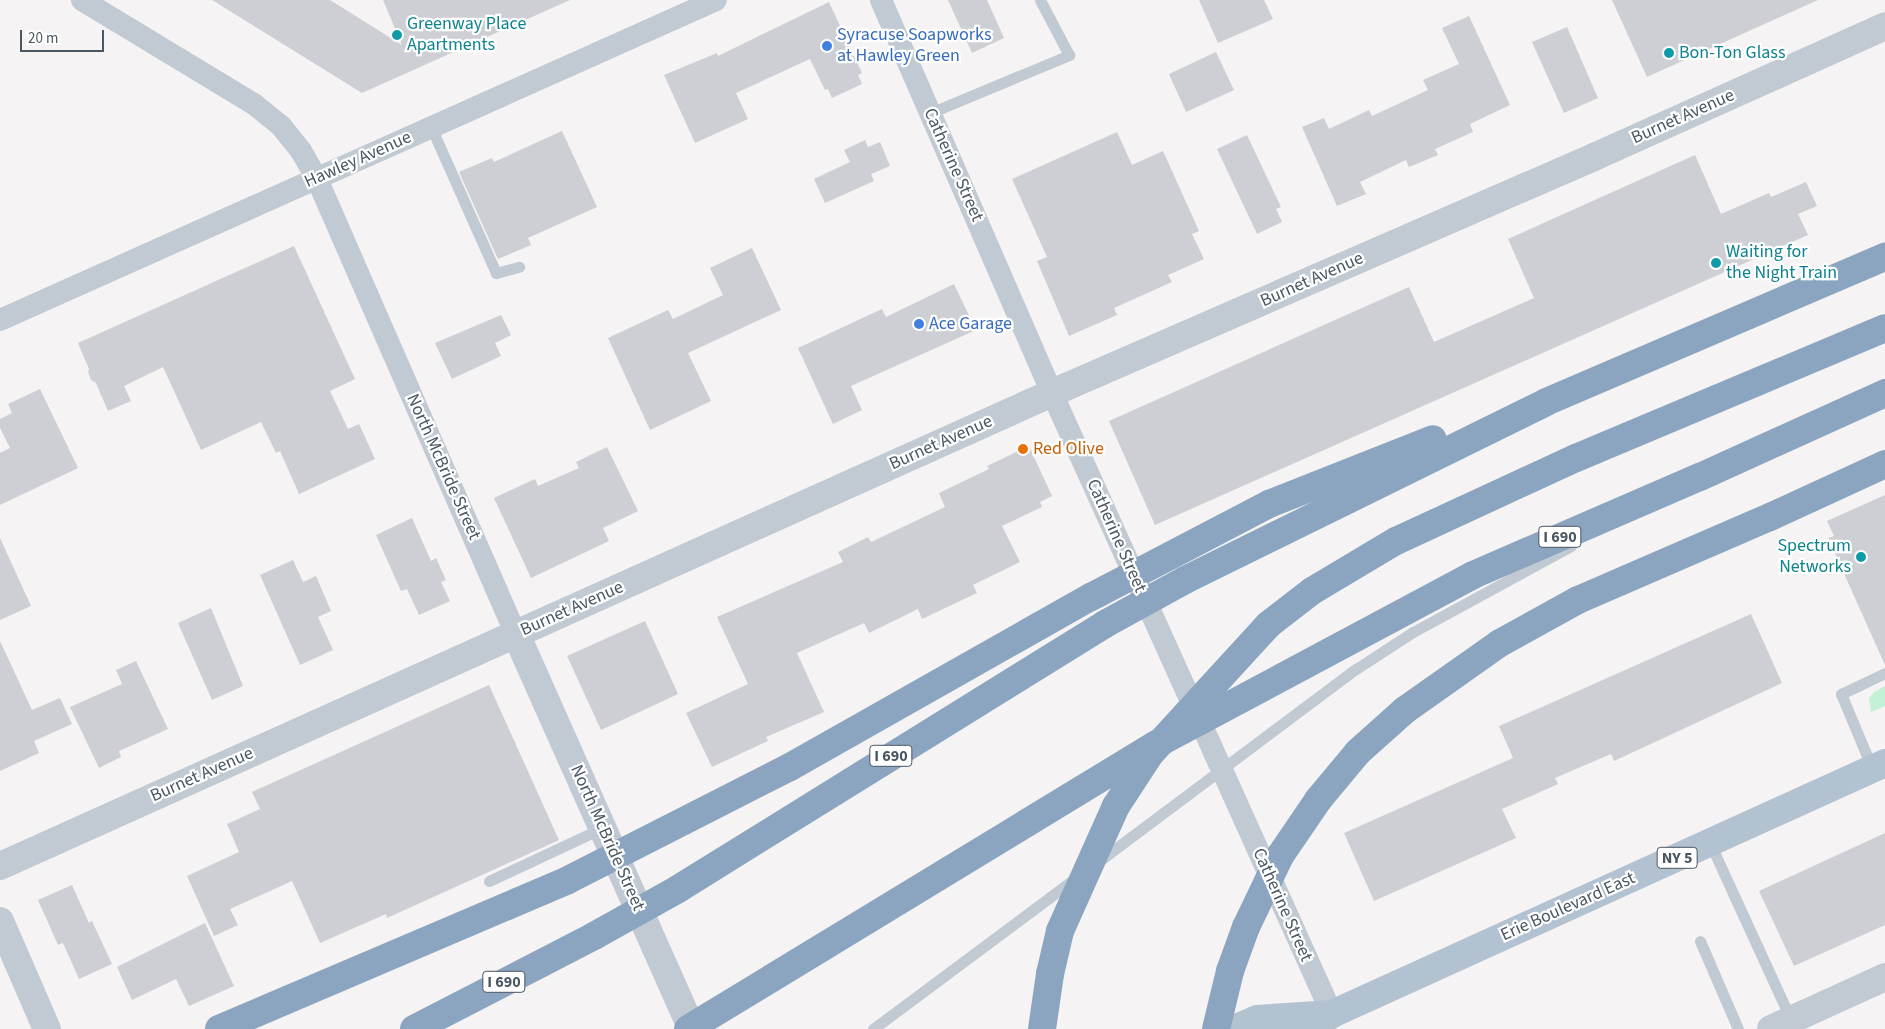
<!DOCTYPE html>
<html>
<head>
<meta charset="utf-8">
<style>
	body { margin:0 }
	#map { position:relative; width:1885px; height:1029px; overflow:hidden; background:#f5f3f3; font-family:"Source Sans 3",sans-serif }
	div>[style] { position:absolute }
	.green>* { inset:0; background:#c3f1d5 }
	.building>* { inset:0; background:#cdcfd5 }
	.service>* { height:11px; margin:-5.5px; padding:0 5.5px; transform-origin:5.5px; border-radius:5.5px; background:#c1cad2 }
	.minor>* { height:22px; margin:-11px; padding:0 11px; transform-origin:11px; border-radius:11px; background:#c1cad2 }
	.tertiary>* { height:28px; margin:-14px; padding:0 14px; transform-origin:14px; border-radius:14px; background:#c1cad2 }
	.primary>* { height:28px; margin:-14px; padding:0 14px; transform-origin:14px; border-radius:14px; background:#b3c2d1 }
	.motorway>* { height:28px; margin:-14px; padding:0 14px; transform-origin:14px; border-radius:14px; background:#8ba5c1 }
	.dots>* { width:14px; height:14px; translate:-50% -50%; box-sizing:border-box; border:2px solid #fff; border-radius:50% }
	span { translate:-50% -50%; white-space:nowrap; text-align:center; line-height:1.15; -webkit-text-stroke:4.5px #fff; paint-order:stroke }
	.shield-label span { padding:1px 4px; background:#fff; border:1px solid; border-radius:4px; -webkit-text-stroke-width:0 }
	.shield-label { font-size:16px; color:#4a5661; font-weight:700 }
	.culture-label { font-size:18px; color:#0d838f }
	.left { translate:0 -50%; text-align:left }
	.right { translate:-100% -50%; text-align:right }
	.shop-label { font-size:18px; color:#366cbe }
	.street-label { font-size:18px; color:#4a5661 }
	.food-label { font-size:18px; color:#c56008 }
	.scale { position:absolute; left:20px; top:30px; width:84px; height:22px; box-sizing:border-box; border:2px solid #4a5661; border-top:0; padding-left:6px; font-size:15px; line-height:18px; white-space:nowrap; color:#4a5661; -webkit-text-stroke:4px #fff; paint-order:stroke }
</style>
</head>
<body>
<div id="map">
	<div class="green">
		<i style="clip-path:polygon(1885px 686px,1885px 706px,1871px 712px,1869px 698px,1874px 692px)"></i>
	</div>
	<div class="building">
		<i style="clip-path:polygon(212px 0,330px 0,402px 45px,383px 0,570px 0,362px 93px)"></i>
		<i style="clip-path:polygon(948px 0,987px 0,1004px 38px,972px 53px)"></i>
		<i style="clip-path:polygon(1199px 0,1264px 0,1273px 19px,1218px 43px)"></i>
		<i style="clip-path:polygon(1612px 0,1818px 0,1647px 77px)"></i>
		<i style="clip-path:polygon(829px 2px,862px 73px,858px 75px,862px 84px,832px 98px,828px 89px,825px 90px,810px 59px,736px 93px,748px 119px,695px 143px,664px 75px,717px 53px,718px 56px)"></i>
		<i style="clip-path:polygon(1469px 16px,1510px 105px,1470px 124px,1473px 132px,1435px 149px,1438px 155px,1409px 167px,1406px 160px,1360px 182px,1366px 194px,1337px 206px,1302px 127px,1324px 118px,1329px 129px,1369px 110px,1372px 116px,1428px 90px,1423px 80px,1459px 64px,1442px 28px)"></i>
		<i style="clip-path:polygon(1567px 27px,1598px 98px,1564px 113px,1532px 42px)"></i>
		<i style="clip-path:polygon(1216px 52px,1234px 90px,1186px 112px,1169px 74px)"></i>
		<i style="clip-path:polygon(562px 131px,597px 207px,528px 238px,531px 245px,498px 259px,459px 172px,492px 158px,494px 162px)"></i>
		<i style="clip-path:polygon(1117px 132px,1132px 165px,1163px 151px,1199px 231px,1192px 234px,1204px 259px,1168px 275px,1172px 282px,1114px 308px,1117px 315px,1069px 336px,1037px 261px,1047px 257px,1012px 179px)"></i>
		<i style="clip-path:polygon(1247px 135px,1281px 207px,1276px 209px,1282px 222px,1257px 234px,1217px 149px)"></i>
		<i style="clip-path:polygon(865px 140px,868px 147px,880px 142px,890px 166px,871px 174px,874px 181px,825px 203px,814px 179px,850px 162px,844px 150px)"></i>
		<i style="clip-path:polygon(1695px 155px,1721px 214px,1769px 193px,1771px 197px,1806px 182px,1817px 206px,1798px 214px,1808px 235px,1155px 525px,1109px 421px,1409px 287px,1434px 342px,1534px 298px,1508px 239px)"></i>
		<i style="clip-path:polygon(294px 246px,355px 379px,330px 391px,348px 429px,359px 424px,375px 459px,299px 494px,280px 451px,276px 453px,261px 422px,201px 450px,163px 367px,124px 386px,131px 401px,108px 411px,96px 383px,91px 380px,88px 372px,89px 369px,78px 343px)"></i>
		<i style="clip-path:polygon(752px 248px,781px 310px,688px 353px,711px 401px,650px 430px,608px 338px,668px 310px,673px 319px,723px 295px,710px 268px)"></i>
		<i style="clip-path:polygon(954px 284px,976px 330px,851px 386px,862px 410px,833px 424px,798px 348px,882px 309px,886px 317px)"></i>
		<i style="clip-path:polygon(501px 315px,511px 335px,495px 343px,501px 356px,452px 379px,435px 343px)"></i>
		<i style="clip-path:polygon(40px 389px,78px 468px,0 505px,0 453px,10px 448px,0 428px,0 419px,12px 413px,8px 404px)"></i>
		<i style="clip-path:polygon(1029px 446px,1052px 496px,1040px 502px,1042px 507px,1002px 526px,1020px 562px,973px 585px,977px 593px,922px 619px,918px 609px,869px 633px,864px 623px,797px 653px,824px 712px,766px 737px,768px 741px,712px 767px,686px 713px,748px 684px,717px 617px,843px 562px,838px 552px,868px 537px,871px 542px,945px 507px,939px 493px,989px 469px,987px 466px)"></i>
		<i style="clip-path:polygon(607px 447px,638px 511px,603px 528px,609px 541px,531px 578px,494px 498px,535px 479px,538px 486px,579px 468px,576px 462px)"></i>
		<i style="clip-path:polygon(1885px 495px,1885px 665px,1828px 538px,1834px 536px,1827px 521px)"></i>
		<i style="clip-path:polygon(412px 518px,431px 561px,436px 558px,446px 580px,441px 582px,450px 601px,419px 615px,407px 589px,401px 591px,376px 535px)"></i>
		<i style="clip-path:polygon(0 538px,31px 606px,0 620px)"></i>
		<i style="clip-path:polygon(293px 560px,303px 582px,316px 576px,331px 611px,318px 617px,333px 650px,300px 665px,260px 575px)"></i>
		<i style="clip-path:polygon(211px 608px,243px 686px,212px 700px,178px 623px)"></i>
		<i style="clip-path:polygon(1751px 614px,1782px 683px,1614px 761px,1611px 754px,1555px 778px,1558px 784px,1502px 809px,1516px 838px,1374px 901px,1344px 833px,1513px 758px,1499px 726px)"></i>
		<i style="clip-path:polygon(645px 621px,678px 694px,601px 730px,567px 656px)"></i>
		<i style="clip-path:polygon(0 641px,32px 710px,60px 698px,72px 724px,34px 741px,39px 753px,0 771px)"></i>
		<i style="clip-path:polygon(136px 661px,168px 729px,119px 751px,121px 757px,99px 768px,70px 707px,122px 684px,116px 670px)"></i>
		<i style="clip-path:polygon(489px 685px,559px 840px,387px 918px,386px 914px,320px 943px,292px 881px,230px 909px,238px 925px,214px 936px,187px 876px,239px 852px,227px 824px,260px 809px,252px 792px)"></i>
		<i style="clip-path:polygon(1885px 833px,1885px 925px,1794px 966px,1759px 891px)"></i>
		<i style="clip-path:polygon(72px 885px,89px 923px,92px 921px,112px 964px,79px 979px,63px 943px,58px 945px,38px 900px)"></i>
		<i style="clip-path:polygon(205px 923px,234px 986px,189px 1006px,176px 979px,132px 1000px,117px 967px)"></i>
	</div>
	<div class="service">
		<i style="left:930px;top:113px;width:151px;rotate:-22.6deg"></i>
		<i style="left:1069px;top:55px;width:62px;rotate:-117.8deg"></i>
		<i style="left:431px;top:127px;width:160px;rotate:66deg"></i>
		<i style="left:496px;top:273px;width:24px;rotate:-15deg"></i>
		<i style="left:1872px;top:768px;width:80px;rotate:-112.7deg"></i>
		<i style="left:1841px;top:694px;width:49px;rotate:-25.5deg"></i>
		<i style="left:1710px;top:843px;width:195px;rotate:65.4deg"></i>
		<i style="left:1099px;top:861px;width:321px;rotate:-36.8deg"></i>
		<i style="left:1356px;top:669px;width:68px;rotate:-33deg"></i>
		<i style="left:1413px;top:632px;width:180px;rotate:-28.6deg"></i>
		<i style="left:489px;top:881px;width:125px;rotate:-25.1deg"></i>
		<i style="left:1700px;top:941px;width:96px;rotate:66.6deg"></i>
		<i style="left:873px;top:1029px;width:256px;rotate:-36.7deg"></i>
	</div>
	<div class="minor">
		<i style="left:82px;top:0;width:201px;rotate:31.2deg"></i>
		<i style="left:254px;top:104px;width:35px;rotate:39deg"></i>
		<i style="left:281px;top:126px;width:32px;rotate:51deg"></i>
		<i style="left:301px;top:151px;width:32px;rotate:60deg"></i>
		<i style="left:317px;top:179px;width:497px;rotate:66.4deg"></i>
		<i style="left:881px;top:0;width:429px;rotate:66.5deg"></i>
		<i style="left:1052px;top:393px;width:681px;rotate:65.73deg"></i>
		<i style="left:0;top:320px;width:784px;rotate:-24.08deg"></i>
	</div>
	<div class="tertiary">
		<i style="left:516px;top:634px;width:432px;rotate:66deg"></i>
		<i style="left:0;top:866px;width:1153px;rotate:-24.21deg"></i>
		<i style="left:1052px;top:393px;width:591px;rotate:-23.53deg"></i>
		<i style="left:1594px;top:157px;width:319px;rotate:-24.2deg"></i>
		<i style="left:0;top:921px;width:118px;rotate:66.5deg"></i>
		<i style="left:1771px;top:1029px;width:125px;rotate:-24.5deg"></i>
	</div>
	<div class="primary">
		<i style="left:1234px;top:1029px;width:25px;rotate:-23deg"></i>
		<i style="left:1257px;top:1019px;width:75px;rotate:-3.8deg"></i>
		<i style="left:1312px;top:1029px;width:25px;rotate:-37deg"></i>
		<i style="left:1332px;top:1014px;width:607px;rotate:-24.41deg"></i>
	</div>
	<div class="motorway">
		<i style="left:219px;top:1029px;width:379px;rotate:-23.1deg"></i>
		<i style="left:568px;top:880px;width:249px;rotate:-27deg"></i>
		<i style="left:790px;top:767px;width:346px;rotate:-29.5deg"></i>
		<i style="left:1091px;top:597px;width:201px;rotate:-27.6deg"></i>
		<i style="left:1269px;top:504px;width:176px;rotate:-21.6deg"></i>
		<i style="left:414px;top:1029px;width:203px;rotate:-27.3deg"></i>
		<i style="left:594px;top:936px;width:96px;rotate:-29.2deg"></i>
		<i style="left:678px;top:889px;width:503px;rotate:-31.82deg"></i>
		<i style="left:1105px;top:624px;width:91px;rotate:-28.8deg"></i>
		<i style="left:1185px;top:580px;width:402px;rotate:-26.2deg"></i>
		<i style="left:1546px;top:402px;width:369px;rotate:-23.2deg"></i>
		<i style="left:688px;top:1029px;width:547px;rotate:-31.31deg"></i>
		<i style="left:1155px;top:745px;width:361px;rotate:-28.1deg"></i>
		<i style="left:1473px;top:575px;width:247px;rotate:-23.4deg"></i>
		<i style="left:1700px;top:477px;width:203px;rotate:-24.4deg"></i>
		<i style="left:1042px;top:1029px;width:56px;rotate:-81.7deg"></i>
		<i style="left:1050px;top:974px;width:44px;rotate:-76.9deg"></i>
		<i style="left:1060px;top:931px;width:137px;rotate:-65.9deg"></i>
		<i style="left:1116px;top:806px;width:62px;rotate:-56.8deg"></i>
		<i style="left:1150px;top:754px;width:175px;rotate:-47.5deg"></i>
		<i style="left:1268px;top:625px;width:56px;rotate:-37.7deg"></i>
		<i style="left:1312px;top:591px;width:98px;rotate:-30.8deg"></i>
		<i style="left:1396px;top:541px;width:198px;rotate:-24.8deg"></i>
		<i style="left:1576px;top:458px;width:335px;rotate:-22.8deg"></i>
		<i style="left:1216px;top:1029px;width:60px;rotate:-76.4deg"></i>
		<i style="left:1230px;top:971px;width:47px;rotate:-70deg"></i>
		<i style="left:1246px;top:927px;width:79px;rotate:-64.4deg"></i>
		<i style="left:1280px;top:856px;width:68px;rotate:-55.8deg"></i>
		<i style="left:1318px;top:800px;width:62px;rotate:-50.2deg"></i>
		<i style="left:1358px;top:752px;width:63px;rotate:-41.8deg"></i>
		<i style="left:1405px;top:710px;width:116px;rotate:-35.2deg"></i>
		<i style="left:1500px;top:643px;width:89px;rotate:-28.9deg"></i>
		<i style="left:1578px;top:600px;width:209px;rotate:-23.4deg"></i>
		<i style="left:1770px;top:517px;width:127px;rotate:-24.7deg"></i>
	</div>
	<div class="dots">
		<i style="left:397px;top:35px;background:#0f9aa8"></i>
		<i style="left:827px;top:46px;background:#3f7fe0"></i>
		<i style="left:1669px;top:53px;background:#0f9aa8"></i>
		<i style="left:1716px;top:263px;background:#0f9aa8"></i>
		<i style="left:919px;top:324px;background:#3f7fe0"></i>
		<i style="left:1023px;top:449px;background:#e8710a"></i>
		<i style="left:1861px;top:557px;background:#0f9aa8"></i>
	</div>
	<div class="shield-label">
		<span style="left:1560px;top:537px">I 690</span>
		<span style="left:891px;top:756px">I 690</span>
		<span style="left:1677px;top:858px">NY 5</span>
		<span style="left:504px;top:982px">I 690</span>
	</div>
	<div class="culture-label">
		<span class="left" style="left:407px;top:35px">Greenway Place<br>Apartments</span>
		<span class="left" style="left:1679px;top:53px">Bon-Ton Glass</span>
		<span class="left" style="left:1726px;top:263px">Waiting for<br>the Night Train</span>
		<span class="right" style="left:1851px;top:557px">Spectrum<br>Networks</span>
	</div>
	<div class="shop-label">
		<span class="left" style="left:837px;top:46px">Syracuse Soapworks<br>at Hawley Green</span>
		<span class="left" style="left:929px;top:324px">Ace Garage</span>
	</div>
	<div class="street-label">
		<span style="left:1683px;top:117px;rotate:-24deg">Burnet Avenue</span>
		<span style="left:358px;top:160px;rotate:-24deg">Hawley Avenue</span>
		<span style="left:953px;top:165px;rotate:66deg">Catherine Street</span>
		<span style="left:1312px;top:280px;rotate:-24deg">Burnet Avenue</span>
		<span style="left:941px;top:443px;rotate:-24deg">Burnet Avenue</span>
		<span style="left:443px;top:467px;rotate:66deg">North McBride Street</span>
		<span style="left:1116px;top:536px;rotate:66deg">Catherine Street</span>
		<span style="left:572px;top:609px;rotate:-24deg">Burnet Avenue</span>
		<span style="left:202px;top:775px;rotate:-24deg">Burnet Avenue</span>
		<span style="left:607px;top:838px;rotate:66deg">North McBride Street</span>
		<span style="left:1282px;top:905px;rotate:66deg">Catherine Street</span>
		<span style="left:1568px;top:907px;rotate:-24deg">Erie Boulevard East</span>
	</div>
	<div class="food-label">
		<span class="left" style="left:1033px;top:449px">Red Olive</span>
	</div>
	<div class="scale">20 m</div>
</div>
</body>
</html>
